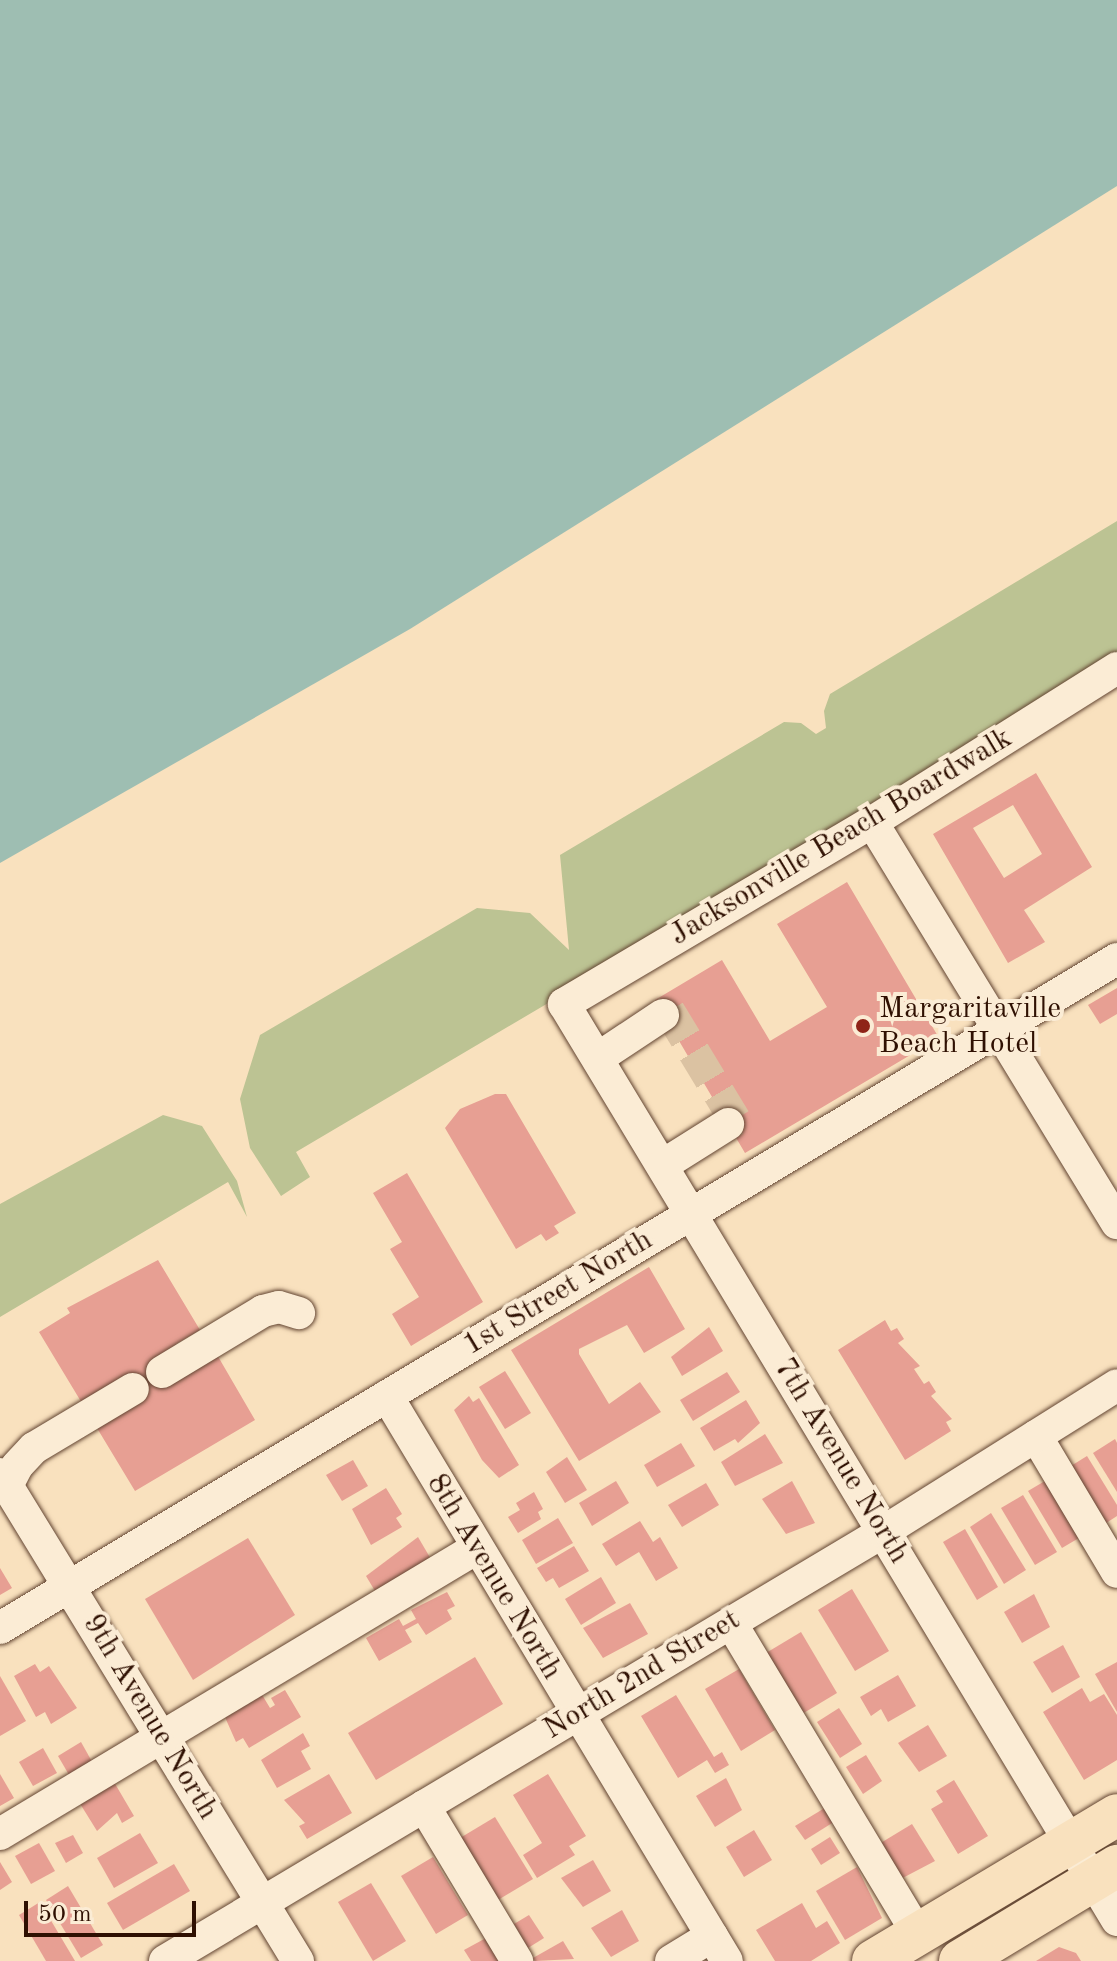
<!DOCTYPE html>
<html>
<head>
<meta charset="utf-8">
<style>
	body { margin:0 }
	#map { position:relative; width:1117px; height:1961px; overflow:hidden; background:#f9e1be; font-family:"Old Standard TT",serif }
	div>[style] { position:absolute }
	.green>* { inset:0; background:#bcc393 }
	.water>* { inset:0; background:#9ebeb2 }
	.building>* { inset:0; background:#e79f93 }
	.minor-tunnel>* { height:32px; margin-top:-16px; transform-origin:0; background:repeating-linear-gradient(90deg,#dbc2a2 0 32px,transparent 0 48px) }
	.roads { filter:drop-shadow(0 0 2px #624431) drop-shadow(0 0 2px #624431) }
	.minor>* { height:32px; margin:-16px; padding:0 16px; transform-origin:16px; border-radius:16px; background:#fbecd5 }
	.major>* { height:42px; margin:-21px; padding:0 21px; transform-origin:21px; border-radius:21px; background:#f9e1be }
	.dots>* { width:22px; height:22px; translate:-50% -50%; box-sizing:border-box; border:4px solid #fbecd5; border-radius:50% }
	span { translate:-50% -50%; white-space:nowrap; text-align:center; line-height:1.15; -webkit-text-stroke:8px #fbecd5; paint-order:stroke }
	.street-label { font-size:30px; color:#2f1002 }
	.poi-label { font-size:30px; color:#2f1002 }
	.left { translate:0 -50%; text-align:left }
	.scale { position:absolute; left:24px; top:1901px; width:172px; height:36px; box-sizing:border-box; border:4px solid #2f1002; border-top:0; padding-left:10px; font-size:24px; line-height:28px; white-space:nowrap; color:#2f1002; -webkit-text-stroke:6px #fbecd5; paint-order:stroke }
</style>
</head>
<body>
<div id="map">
	<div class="green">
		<i style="clip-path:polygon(1117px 521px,1117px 667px,296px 1152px,310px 1177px,281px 1196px,250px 1148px,240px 1099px,260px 1035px,477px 908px,530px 913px,569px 950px,560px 855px,784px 722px,801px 723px,816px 734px,826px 728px,824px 711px,830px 694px)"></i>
		<i style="clip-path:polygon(163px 1115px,202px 1126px,237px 1181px,247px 1217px,228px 1182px,0 1317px,0 1204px)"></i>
	</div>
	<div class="water">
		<i style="clip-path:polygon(0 0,1117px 0,1117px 186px,410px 629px,0 863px)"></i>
	</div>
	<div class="building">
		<i style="clip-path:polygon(evenodd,1036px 773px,1092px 867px,1024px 910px,1045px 942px,1008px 963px,933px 834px,1036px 773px,1013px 805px,1042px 854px,1004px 878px,973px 828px,1013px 805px)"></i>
		<i style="clip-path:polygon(847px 882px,939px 1038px,745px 1153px,655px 1000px,722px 960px,770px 1041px,827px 1007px,777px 924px)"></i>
		<i style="clip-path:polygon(1117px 988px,1117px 1014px,1100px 1024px,1088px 1005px)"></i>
		<i style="clip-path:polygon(495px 1094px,506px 1094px,576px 1213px,554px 1226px,559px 1233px,546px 1241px,541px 1234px,516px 1249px,445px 1128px,460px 1109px)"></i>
		<i style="clip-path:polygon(407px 1173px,483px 1302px,411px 1346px,392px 1314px,419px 1297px,390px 1249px,402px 1242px,373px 1193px)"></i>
		<i style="clip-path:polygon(158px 1260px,200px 1330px,176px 1344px,180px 1350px,216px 1353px,255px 1420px,135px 1491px,39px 1332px,70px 1313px,67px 1308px)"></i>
		<i style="clip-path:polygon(649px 1267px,685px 1329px,644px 1353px,627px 1325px,579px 1349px,579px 1354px,609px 1404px,640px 1382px,661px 1412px,579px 1461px,511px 1350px)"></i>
		<i style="clip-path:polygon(885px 1320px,891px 1331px,897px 1328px,904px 1339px,898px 1343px,920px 1366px,914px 1369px,924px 1384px,929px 1381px,936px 1392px,931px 1396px,952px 1419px,946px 1422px,951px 1431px,905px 1460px,838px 1350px)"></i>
		<i style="clip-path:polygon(709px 1327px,723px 1351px,682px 1376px,671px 1357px)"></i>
		<i style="clip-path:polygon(505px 1371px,531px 1413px,505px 1429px,479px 1387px)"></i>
		<i style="clip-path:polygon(727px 1372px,740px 1392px,693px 1421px,680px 1400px)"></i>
		<i style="clip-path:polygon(469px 1396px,473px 1402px,479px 1398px,519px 1465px,499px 1478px,482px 1460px,454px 1410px)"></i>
		<i style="clip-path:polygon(746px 1400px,760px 1423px,738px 1443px,735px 1439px,714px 1451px,700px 1428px)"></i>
		<i style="clip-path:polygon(765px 1434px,783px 1463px,735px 1486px,721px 1462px)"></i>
		<i style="clip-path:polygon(1115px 1439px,1117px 1443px,1117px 1492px,1093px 1453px)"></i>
		<i style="clip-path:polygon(681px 1443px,695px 1466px,657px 1487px,644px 1465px)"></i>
		<i style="clip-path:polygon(1087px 1456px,1117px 1505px,1117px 1516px,1100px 1527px,1066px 1469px)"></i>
		<i style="clip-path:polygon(567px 1457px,587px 1490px,565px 1503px,546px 1472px)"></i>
		<i style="clip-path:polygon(353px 1460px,368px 1486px,342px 1501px,326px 1475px)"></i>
		<i style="clip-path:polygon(1050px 1478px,1084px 1535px,1062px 1548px,1028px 1491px)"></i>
		<i style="clip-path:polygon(616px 1481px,629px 1503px,592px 1526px,579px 1503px)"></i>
		<i style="clip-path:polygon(792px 1481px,815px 1523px,786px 1534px,762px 1499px)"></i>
		<i style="clip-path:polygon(706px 1483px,719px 1505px,682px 1527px,668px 1505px)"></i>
		<i style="clip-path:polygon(386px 1488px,402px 1514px,396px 1518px,402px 1527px,371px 1545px,352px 1509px)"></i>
		<i style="clip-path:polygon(534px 1492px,543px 1509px,538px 1512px,541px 1519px,518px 1533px,508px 1517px,520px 1510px,516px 1503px)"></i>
		<i style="clip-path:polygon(1023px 1495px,1057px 1552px,1035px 1565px,1001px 1508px)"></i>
		<i style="clip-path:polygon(991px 1513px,1026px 1570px,1004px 1584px,970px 1527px)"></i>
		<i style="clip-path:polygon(558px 1518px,573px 1543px,536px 1564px,522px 1540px)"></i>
		<i style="clip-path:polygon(640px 1521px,653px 1542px,660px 1537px,678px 1568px,656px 1581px,639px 1552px,616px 1566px,602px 1544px)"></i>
		<i style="clip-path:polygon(965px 1529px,998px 1587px,977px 1600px,943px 1542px)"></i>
		<i style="clip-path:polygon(418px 1537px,435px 1566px,378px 1596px,366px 1576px)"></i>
		<i style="clip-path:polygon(248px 1538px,295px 1615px,193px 1680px,145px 1599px)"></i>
		<i style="clip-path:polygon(574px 1546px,589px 1571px,559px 1588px,553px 1578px,546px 1582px,537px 1568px)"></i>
		<i style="clip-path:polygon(0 1568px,12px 1588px,0 1595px)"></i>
		<i style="clip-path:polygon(601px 1577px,616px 1603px,581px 1625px,565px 1599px)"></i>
		<i style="clip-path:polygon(852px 1589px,889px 1651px,855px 1671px,818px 1610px)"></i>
		<i style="clip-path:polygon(447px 1592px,455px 1606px,447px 1610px,452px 1619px,426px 1635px,418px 1623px,405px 1630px,412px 1642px,379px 1661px,366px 1638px,399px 1619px,403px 1626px,416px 1619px,411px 1610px)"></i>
		<i style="clip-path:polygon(1034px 1594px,1050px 1627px,1022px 1643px,1004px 1612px)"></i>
		<i style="clip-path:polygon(630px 1603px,648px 1634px,603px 1658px,583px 1628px)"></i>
		<i style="clip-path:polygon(801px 1632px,837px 1693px,802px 1714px,766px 1653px)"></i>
		<i style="clip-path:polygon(1063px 1645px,1080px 1677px,1052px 1693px,1033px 1662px)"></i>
		<i style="clip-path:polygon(475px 1657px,503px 1704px,376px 1780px,348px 1733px)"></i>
		<i style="clip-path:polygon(1117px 1662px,1117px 1712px,1095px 1674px)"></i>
		<i style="clip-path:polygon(35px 1664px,40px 1672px,49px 1666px,77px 1708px,51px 1724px,45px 1712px,36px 1717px,14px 1676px)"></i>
		<i style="clip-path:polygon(739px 1669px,775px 1730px,741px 1751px,705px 1689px)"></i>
		<i style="clip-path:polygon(898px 1675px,916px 1706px,888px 1722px,881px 1709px,871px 1716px,860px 1697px)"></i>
		<i style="clip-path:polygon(0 1676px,26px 1721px,0 1736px)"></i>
		<i style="clip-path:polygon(1082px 1688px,1090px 1702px,1104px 1694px,1117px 1715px,1117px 1760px,1084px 1780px,1043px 1712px)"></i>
		<i style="clip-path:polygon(285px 1690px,301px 1717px,249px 1748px,243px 1738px,236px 1742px,224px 1715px,261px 1693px,270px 1708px,275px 1705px,271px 1698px)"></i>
		<i style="clip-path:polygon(676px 1695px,714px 1757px,722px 1752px,729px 1765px,715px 1773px,707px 1760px,678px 1778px,641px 1716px)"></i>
		<i style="clip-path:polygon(839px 1708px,862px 1744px,840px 1758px,817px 1722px)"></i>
		<i style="clip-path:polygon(928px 1725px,947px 1756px,919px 1772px,898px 1743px)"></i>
		<i style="clip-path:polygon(303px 1733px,310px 1746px,301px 1751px,311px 1769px,277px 1788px,261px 1760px)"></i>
		<i style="clip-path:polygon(81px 1742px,95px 1767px,72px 1780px,58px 1756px)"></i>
		<i style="clip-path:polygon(43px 1748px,57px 1773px,33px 1786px,19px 1762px)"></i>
		<i style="clip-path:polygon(866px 1755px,882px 1781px,863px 1794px,846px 1767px)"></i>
		<i style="clip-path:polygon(0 1774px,14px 1798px,0 1806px)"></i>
		<i style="clip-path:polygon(329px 1774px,352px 1813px,307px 1839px,299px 1826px,305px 1823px,284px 1800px)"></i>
		<i style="clip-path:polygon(548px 1774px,586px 1836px,569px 1846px,575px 1855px,537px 1878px,523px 1855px,542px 1843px,513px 1795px)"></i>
		<i style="clip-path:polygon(726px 1778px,742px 1810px,715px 1827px,696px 1796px)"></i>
		<i style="clip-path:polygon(954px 1780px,988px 1836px,958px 1854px,931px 1809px,943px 1802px,936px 1791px)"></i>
		<i style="clip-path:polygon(114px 1782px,134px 1816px,122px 1823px,117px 1813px,97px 1831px,79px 1802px)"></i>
		<i style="clip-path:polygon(828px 1806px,837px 1820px,805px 1840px,795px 1826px)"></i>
		<i style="clip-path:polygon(495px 1817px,533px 1879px,498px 1900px,460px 1838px)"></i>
		<i style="clip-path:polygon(912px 1824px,935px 1861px,895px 1882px,874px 1847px)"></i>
		<i style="clip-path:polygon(754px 1830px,772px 1860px,744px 1877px,726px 1847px)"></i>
		<i style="clip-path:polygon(140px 1833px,158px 1863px,114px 1888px,97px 1858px)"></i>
		<i style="clip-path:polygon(73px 1835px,83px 1853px,66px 1863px,55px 1843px)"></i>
		<i style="clip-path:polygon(830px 1837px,840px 1853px,821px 1865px,811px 1849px)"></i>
		<i style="clip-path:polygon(39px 1843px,55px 1871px,31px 1884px,15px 1856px)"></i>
		<i style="clip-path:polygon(433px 1857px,468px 1915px,436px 1934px,401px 1876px)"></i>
		<i style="clip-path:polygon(593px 1860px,611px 1891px,583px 1907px,561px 1878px)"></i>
		<i style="clip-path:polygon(0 1862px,12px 1882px,0 1890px)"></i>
		<i style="clip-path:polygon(174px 1864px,190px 1891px,123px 1930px,107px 1903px)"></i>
		<i style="clip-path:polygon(857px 1867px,882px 1918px,845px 1940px,816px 1891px)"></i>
		<i style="clip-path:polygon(371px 1883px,406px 1941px,373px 1961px,338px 1902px)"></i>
		<i style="clip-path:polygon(68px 1886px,103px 1945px,81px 1958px,46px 1900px)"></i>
		<i style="clip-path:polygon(40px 1902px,75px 1961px,46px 1961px,19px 1915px)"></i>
		<i style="clip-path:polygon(802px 1903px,816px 1928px,827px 1921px,840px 1943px,811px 1961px,775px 1961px,756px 1930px)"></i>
		<i style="clip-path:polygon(622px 1910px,639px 1941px,611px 1957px,591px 1928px)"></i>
		<i style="clip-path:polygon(529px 1915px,544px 1938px,528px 1948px,514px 1924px)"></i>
		<i style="clip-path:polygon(486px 1938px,500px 1961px,471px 1961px,464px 1950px)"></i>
		<i style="clip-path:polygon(563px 1941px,574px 1959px,535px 1961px,533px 1958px)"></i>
		<i style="clip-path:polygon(1059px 1947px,1076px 1953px,1081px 1961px,1036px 1961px)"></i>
	</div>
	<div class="minor-tunnel">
		<i style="left:663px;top:1015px;width:7px;rotate:-34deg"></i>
		<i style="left:669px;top:1011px;width:127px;rotate:58.8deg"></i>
		<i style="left:735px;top:1120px;width:8px;rotate:150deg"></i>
	</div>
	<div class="roads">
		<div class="minor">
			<i style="left:1117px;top:668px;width:289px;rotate:147.8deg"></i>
			<i style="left:872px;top:822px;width:358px;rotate:149.4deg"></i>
			<i style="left:564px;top:1004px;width:1070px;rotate:58.88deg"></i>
			<i style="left:872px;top:822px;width:470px;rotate:58.6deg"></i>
			<i style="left:598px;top:1058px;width:78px;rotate:-33.5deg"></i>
			<i style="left:663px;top:1165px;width:77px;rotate:-32.2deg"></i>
			<i style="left:162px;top:1372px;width:118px;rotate:-31.1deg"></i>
			<i style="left:263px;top:1311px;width:16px;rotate:-14deg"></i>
			<i style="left:279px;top:1307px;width:21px;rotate:17deg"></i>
			<i style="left:387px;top:1396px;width:659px;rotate:58.96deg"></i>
			<i style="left:1036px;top:1436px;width:158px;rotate:59.2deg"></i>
			<i style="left:0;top:1474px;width:571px;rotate:58.54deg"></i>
			<i style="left:7px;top:1486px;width:22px;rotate:-63deg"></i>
			<i style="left:17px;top:1466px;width:25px;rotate:-47deg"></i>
			<i style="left:34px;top:1448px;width:115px;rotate:-30.8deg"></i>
			<i style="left:731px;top:1623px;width:363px;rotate:59deg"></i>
			<i style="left:0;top:1628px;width:1302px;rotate:-30.92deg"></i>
			<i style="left:424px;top:1806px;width:181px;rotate:59deg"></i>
			<i style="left:0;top:1834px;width:556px;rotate:-30.95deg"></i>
			<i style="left:165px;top:1961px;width:836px;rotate:-30.86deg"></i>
			<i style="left:883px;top:1532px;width:276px;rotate:-32.1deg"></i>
			<i style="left:671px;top:1961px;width:48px;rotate:-31.4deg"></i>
		</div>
		<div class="major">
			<i style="left:873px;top:1961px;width:284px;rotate:-30.9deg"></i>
			<i style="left:960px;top:1961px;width:184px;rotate:-31.2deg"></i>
		</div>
	</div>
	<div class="dots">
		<i style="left:863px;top:1026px;background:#8f2418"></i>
	</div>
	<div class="street-label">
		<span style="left:841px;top:837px;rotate:-31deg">Jacksonville Beach Boardwalk</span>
		<span style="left:558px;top:1293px;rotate:-31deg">1st Street North</span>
		<span style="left:841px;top:1461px;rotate:59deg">7th Avenue North</span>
		<span style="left:494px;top:1577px;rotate:59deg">8th Avenue North</span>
		<span style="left:642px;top:1675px;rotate:-31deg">North 2nd Street</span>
		<span style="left:150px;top:1717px;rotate:59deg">9th Avenue North</span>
	</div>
	<div class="poi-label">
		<span class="left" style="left:879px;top:1026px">Margaritaville<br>Beach Hotel</span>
	</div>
	<div class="scale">50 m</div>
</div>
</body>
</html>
